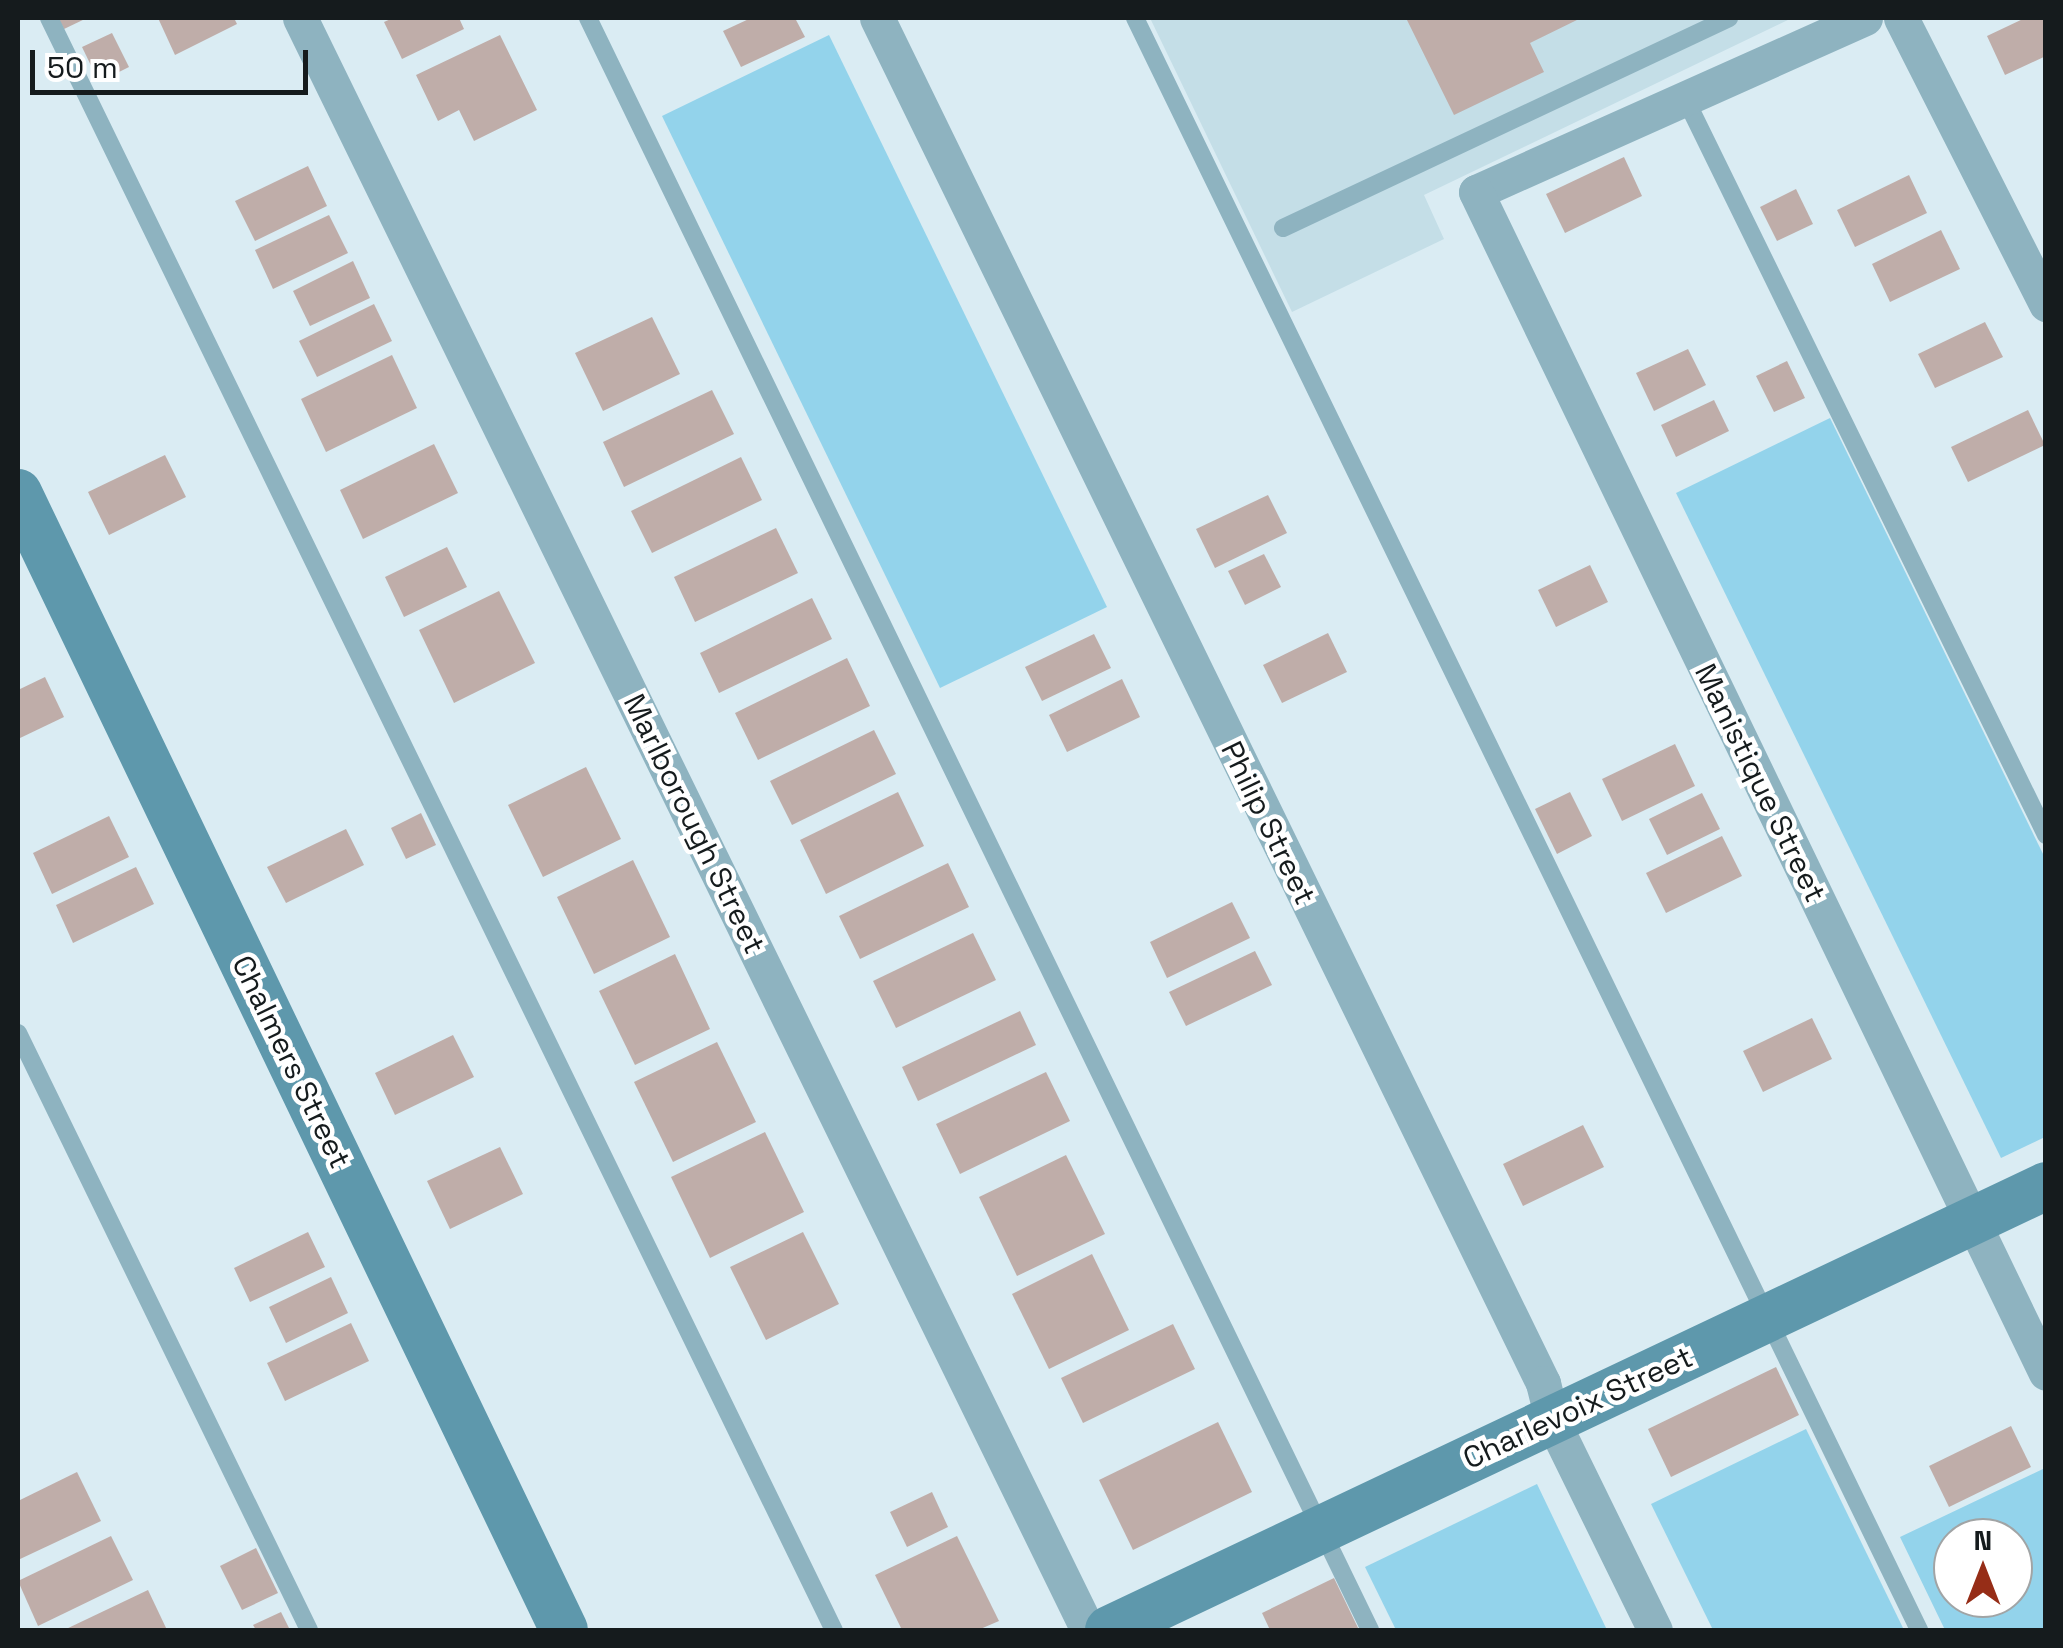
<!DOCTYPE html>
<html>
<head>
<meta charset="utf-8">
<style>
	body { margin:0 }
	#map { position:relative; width:2063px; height:1648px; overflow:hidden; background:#daecf3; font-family:"Space Grotesk",sans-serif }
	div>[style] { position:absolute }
	.built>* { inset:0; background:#c4dee7 }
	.green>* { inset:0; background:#93d3eb }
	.building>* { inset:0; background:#bfada9 }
	.lane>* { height:18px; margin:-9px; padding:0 9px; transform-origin:9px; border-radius:9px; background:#8eb3c0 }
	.street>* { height:35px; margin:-17.5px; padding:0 17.5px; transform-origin:17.5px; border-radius:17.5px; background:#8eb3c0 }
	.secondary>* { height:48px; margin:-24px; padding:0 24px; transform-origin:24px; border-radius:24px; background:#5e98ac }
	span { translate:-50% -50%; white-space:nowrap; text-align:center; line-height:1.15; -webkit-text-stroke:9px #fff; paint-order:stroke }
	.street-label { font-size:30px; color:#151b1d }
	.frame { position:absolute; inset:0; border:20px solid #151b1d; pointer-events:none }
	.north { position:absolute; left:1933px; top:1518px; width:100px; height:100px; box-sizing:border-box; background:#fff; border:2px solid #a1a4a5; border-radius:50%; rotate:0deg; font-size:28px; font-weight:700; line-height:40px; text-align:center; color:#151b1d }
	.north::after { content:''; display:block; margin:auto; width:35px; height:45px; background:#962d17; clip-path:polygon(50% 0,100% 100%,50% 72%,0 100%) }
	.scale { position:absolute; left:30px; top:50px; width:278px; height:45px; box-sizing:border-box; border:5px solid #151b1d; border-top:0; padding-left:12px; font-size:30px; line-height:35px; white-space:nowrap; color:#151b1d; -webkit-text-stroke:8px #fff; paint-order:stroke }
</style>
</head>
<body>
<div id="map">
	<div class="built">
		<i style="clip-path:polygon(1150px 18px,1792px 18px,1424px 195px,1444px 239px,1292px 312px)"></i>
	</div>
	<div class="green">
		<i style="clip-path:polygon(829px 35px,1107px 607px,940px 688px,662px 116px)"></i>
		<i style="clip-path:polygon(1830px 418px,2045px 858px,2045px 1137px,2001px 1158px,1676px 493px)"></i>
		<i style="clip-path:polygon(1806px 1429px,1904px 1630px,1713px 1630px,1651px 1504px)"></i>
		<i style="clip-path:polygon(evenodd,2045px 1468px,2045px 1630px,1945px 1630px,1900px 1537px,2045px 1468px,2013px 1538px,2013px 1598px,1953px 1598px,1953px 1538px,2013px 1538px)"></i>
		<i style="clip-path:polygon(1537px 1484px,1607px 1630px,1396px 1630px,1365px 1567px)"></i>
	</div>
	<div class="building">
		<i style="clip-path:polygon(58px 18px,87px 18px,64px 29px)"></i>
		<i style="clip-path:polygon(158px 18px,234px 18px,237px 24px,175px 55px)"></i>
		<i style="clip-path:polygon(393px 18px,459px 18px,464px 29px,402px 59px,384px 22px)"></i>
		<i style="clip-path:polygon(751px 18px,795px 18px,805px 37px,741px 67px,723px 31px)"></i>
		<i style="clip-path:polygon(1406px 18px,1581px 18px,1530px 43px,1544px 72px,1454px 115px)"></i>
		<i style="clip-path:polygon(2025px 18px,2046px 18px,2046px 56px,2005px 75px,1987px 36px)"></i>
		<i style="clip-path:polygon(112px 33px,129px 67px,99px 82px,82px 47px)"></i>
		<i style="clip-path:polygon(500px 35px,537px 110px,474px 141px,459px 110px,438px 121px,416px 75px)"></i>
		<i style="clip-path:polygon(1624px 157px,1642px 196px,1565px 233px,1546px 194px)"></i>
		<i style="clip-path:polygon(308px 166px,327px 206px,255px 241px,235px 201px)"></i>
		<i style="clip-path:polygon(1909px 175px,1927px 213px,1855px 247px,1837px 210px)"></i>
		<i style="clip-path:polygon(1796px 189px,1813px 224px,1777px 241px,1760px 207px)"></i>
		<i style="clip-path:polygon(329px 215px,348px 253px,273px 289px,255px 250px)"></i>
		<i style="clip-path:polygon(1941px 230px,1960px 269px,1890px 302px,1872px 264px)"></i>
		<i style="clip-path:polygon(353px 261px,370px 298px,310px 326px,293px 291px)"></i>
		<i style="clip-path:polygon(374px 304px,392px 341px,317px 377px,299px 341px)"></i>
		<i style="clip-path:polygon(652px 317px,680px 374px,603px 411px,575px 353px)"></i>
		<i style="clip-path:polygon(1985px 322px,2003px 357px,1935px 388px,1918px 354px)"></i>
		<i style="clip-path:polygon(1688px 349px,1706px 385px,1654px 411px,1636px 373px)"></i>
		<i style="clip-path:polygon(392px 355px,417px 408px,326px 452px,301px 399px)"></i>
		<i style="clip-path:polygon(1787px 361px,1805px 398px,1774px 412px,1756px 376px)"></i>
		<i style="clip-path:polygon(712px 390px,734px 434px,624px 487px,603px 442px)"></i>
		<i style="clip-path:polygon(1714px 400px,1729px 431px,1676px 457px,1661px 425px)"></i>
		<i style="clip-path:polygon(2028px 410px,2045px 445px,1968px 482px,1951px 447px)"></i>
		<i style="clip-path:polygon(434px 444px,458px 493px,363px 539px,340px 490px)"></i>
		<i style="clip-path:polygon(165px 455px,186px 497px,109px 535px,88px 492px)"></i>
		<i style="clip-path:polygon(741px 457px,762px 500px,652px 553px,631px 511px)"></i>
		<i style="clip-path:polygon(1268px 495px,1287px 533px,1215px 568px,1196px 529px)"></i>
		<i style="clip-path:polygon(776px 528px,798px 573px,695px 622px,674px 577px)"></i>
		<i style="clip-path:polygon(447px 547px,467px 587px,404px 617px,385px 577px)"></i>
		<i style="clip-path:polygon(1264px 554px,1281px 587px,1245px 605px,1228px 571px)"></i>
		<i style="clip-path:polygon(1590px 565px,1608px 602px,1556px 627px,1538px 590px)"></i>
		<i style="clip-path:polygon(499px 591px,535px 663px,454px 703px,419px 630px)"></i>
		<i style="clip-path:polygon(812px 598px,832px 639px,719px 693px,700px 653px)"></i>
		<i style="clip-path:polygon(1328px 633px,1347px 672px,1282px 703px,1263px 665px)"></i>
		<i style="clip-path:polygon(1094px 634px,1111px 668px,1042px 701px,1025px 667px)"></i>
		<i style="clip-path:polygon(847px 658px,870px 706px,758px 760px,735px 713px)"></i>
		<i style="clip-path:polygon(45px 677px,64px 717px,18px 739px,18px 690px)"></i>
		<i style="clip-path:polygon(1122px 679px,1140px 717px,1067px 752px,1049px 715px)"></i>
		<i style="clip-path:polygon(874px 730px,896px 774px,792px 825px,770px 781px)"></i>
		<i style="clip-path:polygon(1675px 744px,1695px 786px,1622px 821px,1602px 779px)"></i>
		<i style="clip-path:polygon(586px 767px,621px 839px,543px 877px,508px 805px)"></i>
		<i style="clip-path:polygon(898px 792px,924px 846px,826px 894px,800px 840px)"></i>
		<i style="clip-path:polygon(1570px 792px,1592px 836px,1557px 854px,1535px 809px)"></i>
		<i style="clip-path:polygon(1702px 793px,1720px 829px,1667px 855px,1649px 819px)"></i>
		<i style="clip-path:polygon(421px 813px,436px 845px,406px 859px,391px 828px)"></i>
		<i style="clip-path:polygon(109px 816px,129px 857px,52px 894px,33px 853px)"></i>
		<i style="clip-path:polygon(346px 829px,364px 865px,286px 903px,267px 867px)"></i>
		<i style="clip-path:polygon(1722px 836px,1742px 876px,1666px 913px,1646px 873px)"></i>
		<i style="clip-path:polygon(633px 860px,670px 937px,594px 974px,557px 897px)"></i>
		<i style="clip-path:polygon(948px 863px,969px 907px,860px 959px,839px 916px)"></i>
		<i style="clip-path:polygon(136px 867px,154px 904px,73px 943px,56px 905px)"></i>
		<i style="clip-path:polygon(1232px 902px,1250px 938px,1167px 978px,1150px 942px)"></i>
		<i style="clip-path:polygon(973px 933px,996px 980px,896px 1028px,873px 981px)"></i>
		<i style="clip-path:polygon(1255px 951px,1272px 985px,1186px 1026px,1169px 992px)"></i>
		<i style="clip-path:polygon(675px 954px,710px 1029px,635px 1065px,599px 991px)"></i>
		<i style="clip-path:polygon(1020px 1011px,1036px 1045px,918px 1101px,902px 1067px)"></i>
		<i style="clip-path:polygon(1812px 1018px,1832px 1059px,1763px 1092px,1743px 1051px)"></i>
		<i style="clip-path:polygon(453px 1035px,474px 1077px,395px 1115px,375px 1073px)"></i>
		<i style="clip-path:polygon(717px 1042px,756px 1122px,673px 1162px,634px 1082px)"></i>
		<i style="clip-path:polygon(1046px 1072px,1070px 1121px,960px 1174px,936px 1124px)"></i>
		<i style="clip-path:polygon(1583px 1125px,1604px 1167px,1523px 1206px,1503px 1164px)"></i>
		<i style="clip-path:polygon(765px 1132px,804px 1212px,710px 1258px,671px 1177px)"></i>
		<i style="clip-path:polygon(500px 1147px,523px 1194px,450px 1229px,427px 1181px)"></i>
		<i style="clip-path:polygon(1066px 1155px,1105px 1234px,1017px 1276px,979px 1197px)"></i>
		<i style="clip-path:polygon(308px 1232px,325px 1267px,250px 1302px,234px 1268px)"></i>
		<i style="clip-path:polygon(803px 1232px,839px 1304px,766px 1340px,730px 1267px)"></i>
		<i style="clip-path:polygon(1092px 1254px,1129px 1330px,1049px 1369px,1012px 1294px)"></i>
		<i style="clip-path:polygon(331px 1277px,348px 1313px,286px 1343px,269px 1307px)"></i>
		<i style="clip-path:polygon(351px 1323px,369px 1361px,285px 1401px,267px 1363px)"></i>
		<i style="clip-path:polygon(1173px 1324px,1195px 1369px,1083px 1423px,1061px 1378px)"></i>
		<i style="clip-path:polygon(1776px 1367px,1799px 1415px,1671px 1477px,1648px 1429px)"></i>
		<i style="clip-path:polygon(1218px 1422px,1252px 1492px,1133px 1550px,1099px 1480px)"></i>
		<i style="clip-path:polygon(2011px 1426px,2031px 1467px,1949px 1507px,1929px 1466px)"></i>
		<i style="clip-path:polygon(77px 1472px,101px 1521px,18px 1560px,18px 1501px)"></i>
		<i style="clip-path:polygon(932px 1492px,948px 1527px,907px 1547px,890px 1512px)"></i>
		<i style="clip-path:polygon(111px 1536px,133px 1580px,38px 1626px,18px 1581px)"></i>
		<i style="clip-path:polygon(957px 1536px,999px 1621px,978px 1630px,902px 1630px,875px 1575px)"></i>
		<i style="clip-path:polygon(256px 1548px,278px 1593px,242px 1610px,220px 1566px)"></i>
		<i style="clip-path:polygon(1334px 1578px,1359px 1630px,1270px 1630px,1262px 1613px)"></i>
		<i style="clip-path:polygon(148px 1590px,167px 1630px,64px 1630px)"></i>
		<i style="clip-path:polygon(281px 1612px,290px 1630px,256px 1630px,253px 1625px)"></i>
	</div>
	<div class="lane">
		<i style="left:49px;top:18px;width:1793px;rotate:64.04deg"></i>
		<i style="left:588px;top:18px;width:1792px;rotate:64.12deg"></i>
		<i style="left:1135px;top:18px;width:1793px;rotate:64.06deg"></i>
		<i style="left:1685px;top:98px;width:821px;rotate:63.9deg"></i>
		<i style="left:1283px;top:228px;width:493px;rotate:-25.2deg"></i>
		<i style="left:18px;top:1033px;width:664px;rotate:64.01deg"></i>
	</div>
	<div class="street">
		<i style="left:300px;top:18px;width:1794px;rotate:63.95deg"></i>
		<i style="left:877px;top:18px;width:1519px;rotate:63.99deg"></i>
		<i style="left:1543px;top:1383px;width:38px;rotate:76deg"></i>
		<i style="left:1552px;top:1420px;width:234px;rotate:63.9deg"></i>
		<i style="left:1865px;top:18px;width:426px;rotate:155.9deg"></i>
		<i style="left:1476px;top:192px;width:1311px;rotate:64.24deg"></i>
		<i style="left:1901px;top:18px;width:321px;rotate:63.1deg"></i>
	</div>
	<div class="secondary">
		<i style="left:18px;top:493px;width:1261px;rotate:64.35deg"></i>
		<i style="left:1109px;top:1630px;width:1037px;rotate:-25.35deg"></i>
	</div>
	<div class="street-label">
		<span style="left:1760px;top:783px;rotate:64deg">Manistique Street</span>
		<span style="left:1268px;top:823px;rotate:64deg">Philip Street</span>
		<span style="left:694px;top:824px;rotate:64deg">Marlborough Street</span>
		<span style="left:291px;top:1062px;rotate:64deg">Chalmers Street</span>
		<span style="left:1578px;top:1408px;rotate:-25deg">Charlevoix Street</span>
	</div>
	<div class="frame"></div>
	<div class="north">N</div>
	<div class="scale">50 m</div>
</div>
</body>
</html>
